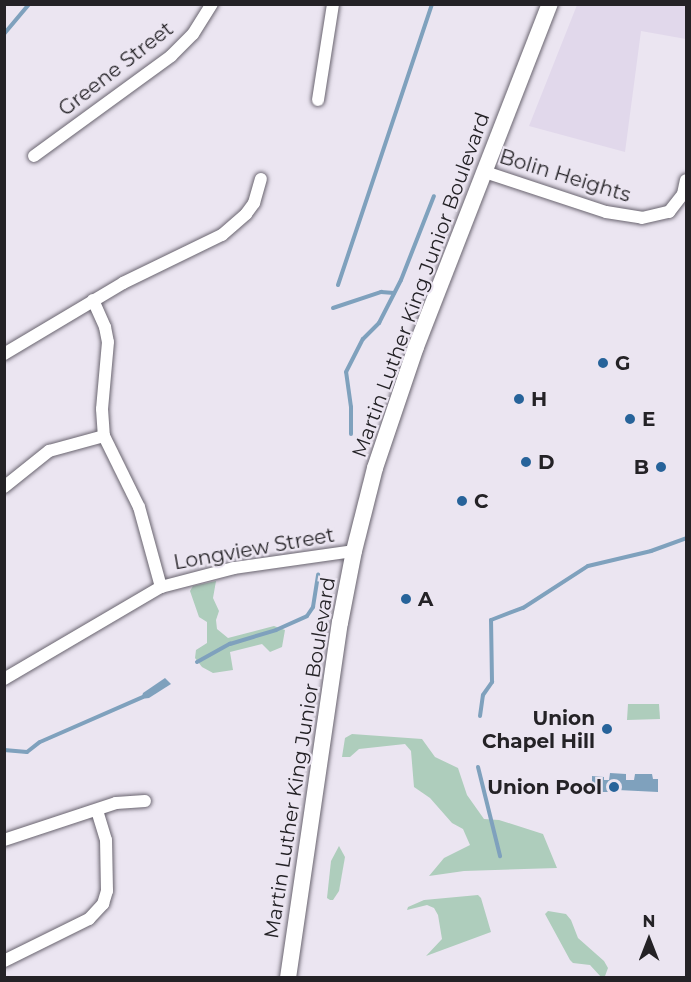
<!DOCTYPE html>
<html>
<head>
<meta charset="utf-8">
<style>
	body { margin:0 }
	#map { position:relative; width:691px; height:982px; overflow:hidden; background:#ebe5f1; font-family:Montserrat,sans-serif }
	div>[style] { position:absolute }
	.built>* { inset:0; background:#e1d8eb }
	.green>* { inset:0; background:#aecdbc }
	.water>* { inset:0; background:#7fa1bd }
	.stream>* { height:4px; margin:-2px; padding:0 2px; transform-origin:2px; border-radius:2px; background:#7fa1bd }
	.roads { filter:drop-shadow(0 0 2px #69646f) drop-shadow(0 0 2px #69646f) }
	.minor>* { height:12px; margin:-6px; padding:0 6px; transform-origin:6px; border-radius:6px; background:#fff }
	.major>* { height:16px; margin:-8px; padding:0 8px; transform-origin:8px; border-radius:8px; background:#fff }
	.dots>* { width:16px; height:16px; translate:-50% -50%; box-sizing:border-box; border:3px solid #ebe5f1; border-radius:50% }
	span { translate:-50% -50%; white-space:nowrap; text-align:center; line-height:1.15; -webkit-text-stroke:4.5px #ebe5f1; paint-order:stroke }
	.street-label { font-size:20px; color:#242226 }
	.poi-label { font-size:20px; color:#242226; font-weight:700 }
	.left { translate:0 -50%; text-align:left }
	.right { translate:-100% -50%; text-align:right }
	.frame { position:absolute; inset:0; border:6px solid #242226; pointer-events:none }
	.north { position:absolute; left:619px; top:910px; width:60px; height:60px; -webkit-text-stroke:4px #ebe5f1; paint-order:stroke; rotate:0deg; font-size:16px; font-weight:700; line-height:24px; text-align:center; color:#242226 }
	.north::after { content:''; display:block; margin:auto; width:21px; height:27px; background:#242226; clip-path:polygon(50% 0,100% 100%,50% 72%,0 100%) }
</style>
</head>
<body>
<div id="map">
	<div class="built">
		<i style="clip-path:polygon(577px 5px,686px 5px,686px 39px,641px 31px,625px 152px,529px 126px)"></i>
	</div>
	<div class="green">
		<i style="clip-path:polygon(216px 581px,213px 598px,219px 611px,216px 620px,217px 629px,228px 638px,274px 626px,285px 630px,282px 647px,270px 652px,262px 644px,230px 652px,233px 670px,213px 673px,202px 667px,195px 658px,196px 650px,207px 643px,207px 622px,199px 617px,190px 591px,193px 586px)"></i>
		<i style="clip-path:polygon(628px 704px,659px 704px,660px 719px,627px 720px)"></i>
		<i style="clip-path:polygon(352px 734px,422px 739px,435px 757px,458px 768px,467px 795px,484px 819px,499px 820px,543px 834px,557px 868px,464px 871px,429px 876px,444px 858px,470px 845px,463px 829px,452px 823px,430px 798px,414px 787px,411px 751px,405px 744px,359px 749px,350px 757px,342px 757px,345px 738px)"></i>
		<i style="clip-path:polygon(339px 846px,345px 857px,339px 891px,333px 900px,330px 900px,327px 898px,331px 861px)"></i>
		<i style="clip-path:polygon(478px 895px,481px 898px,491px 932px,426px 956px,442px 939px,438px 915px,434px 908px,427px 905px,407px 910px,408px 907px,424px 900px)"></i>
		<i style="clip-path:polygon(548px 911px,566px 914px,571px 920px,578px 938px,604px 961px,608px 968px,605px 976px,601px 977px,590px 965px,573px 963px,570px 960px,545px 914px)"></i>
	</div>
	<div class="water">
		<i style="clip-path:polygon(165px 678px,171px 684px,149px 698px,141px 699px,143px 693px)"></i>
		<i style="clip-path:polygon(610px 773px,626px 774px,626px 780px,634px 780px,635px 774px,652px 774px,653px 779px,658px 779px,658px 792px,618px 790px,617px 792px,592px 792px,592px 776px,604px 777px,604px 780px,609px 780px)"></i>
	</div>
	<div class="stream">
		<i style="left:4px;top:34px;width:39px;rotate:-50deg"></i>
		<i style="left:338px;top:285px;width:296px;rotate:-71.5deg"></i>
		<i style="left:333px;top:308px;width:51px;rotate:-18.4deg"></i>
		<i style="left:381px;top:292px;width:13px;rotate:4deg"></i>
		<i style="left:351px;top:434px;width:27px;rotate:-90deg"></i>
		<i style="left:351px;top:407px;width:35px;rotate:-98deg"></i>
		<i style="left:346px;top:372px;width:37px;rotate:-63deg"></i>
		<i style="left:363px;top:339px;width:23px;rotate:-45deg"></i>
		<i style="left:379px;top:323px;width:48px;rotate:-62.9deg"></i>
		<i style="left:401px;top:280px;width:90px;rotate:-68.6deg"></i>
		<i style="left:197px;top:662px;width:38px;rotate:-29deg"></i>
		<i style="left:230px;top:644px;width:48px;rotate:-16.9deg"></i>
		<i style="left:276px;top:630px;width:34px;rotate:-24deg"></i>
		<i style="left:307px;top:616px;width:11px;rotate:-56deg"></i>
		<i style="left:313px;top:607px;width:33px;rotate:-81deg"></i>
		<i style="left:480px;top:716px;width:21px;rotate:-82deg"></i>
		<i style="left:483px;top:695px;width:16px;rotate:-55deg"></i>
		<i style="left:492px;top:682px;width:62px;rotate:-90.9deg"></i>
		<i style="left:491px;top:620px;width:34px;rotate:-21deg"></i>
		<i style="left:523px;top:608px;width:77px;rotate:-32.9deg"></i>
		<i style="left:588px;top:566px;width:65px;rotate:-13.4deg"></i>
		<i style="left:651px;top:551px;width:37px;rotate:-20deg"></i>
		<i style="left:4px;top:750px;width:23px;rotate:5deg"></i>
		<i style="left:27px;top:752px;width:16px;rotate:-38deg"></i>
		<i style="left:40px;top:742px;width:112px;rotate:-23.6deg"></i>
		<i style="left:478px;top:767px;width:92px;rotate:76.1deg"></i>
	</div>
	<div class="roads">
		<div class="minor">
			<i style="left:318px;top:100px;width:97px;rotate:-81.1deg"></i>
			<i style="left:34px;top:156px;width:170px;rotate:-36.1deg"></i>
			<i style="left:171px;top:56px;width:31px;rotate:-45deg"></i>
			<i style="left:193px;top:34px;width:36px;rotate:-58deg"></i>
			<i style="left:485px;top:172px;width:127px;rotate:18.3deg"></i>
			<i style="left:606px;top:212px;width:36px;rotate:9deg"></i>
			<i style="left:642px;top:218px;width:28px;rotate:-13deg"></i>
			<i style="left:669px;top:212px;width:23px;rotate:-52deg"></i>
			<i style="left:683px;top:194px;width:14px;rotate:-78deg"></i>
			<i style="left:93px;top:300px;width:30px;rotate:66deg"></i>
			<i style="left:105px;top:327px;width:15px;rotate:79deg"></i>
			<i style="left:108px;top:342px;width:67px;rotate:95.1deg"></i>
			<i style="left:102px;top:409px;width:27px;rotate:86deg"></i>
			<i style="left:4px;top:354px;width:139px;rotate:-30.8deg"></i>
			<i style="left:123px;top:283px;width:110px;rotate:-25.9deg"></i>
			<i style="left:222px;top:235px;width:32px;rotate:-41deg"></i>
			<i style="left:246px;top:214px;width:14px;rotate:-54deg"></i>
			<i style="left:254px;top:203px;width:25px;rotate:-74deg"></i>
			<i style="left:4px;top:487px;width:58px;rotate:-38.7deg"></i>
			<i style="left:49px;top:451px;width:57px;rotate:-15.3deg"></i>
			<i style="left:104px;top:436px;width:79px;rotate:63.8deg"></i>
			<i style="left:139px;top:507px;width:83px;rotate:74.6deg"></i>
			<i style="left:4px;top:679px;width:182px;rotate:-30.4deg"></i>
			<i style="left:161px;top:587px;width:75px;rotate:-14.6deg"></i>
			<i style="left:234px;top:568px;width:121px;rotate:-8.1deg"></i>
			<i style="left:4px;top:840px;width:118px;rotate:-18.3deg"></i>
			<i style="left:116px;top:803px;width:29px;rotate:-4deg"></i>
			<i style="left:4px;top:961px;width:95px;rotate:-26.3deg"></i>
			<i style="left:89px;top:919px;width:21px;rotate:-47deg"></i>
			<i style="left:103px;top:904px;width:14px;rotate:-73deg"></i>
			<i style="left:107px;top:891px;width:51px;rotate:-91.1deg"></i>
			<i style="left:106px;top:840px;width:31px;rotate:-107deg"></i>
		</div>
		<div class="major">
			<i style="left:288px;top:978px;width:359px;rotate:-81.7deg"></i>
			<i style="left:340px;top:623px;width:73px;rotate:-79deg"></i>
			<i style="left:354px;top:551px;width:86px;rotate:-75.8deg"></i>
			<i style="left:375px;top:468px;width:128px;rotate:-71.3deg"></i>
			<i style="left:416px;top:347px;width:368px;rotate:-68.7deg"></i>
		</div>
	</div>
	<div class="dots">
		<i style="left:603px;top:363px;background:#27639a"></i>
		<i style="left:519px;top:399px;background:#27639a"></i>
		<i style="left:630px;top:419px;background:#27639a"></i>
		<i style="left:526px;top:462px;background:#27639a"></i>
		<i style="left:661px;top:467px;background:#27639a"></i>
		<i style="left:462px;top:501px;background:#27639a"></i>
		<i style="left:406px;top:599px;background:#27639a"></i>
		<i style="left:607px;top:729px;background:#27639a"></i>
		<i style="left:614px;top:787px;background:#27639a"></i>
	</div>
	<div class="street-label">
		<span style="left:116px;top:69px;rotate:-38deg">Greene Street</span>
		<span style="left:565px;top:176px;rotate:17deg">Bolin Heights</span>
		<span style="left:421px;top:285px;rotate:-70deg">Martin Luther King Junior Boulevard</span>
		<span style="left:254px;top:549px;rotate:-10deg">Longview Street</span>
		<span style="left:300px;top:758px;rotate:-81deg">Martin Luther King Junior Boulevard</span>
	</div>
	<div class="poi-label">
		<span class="left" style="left:615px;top:363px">G</span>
		<span class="left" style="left:531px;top:399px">H</span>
		<span class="left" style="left:642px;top:419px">E</span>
		<span class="left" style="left:538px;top:462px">D</span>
		<span class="right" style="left:649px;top:467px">B</span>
		<span class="left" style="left:474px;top:501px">C</span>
		<span class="left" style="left:418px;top:599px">A</span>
		<span class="right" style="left:595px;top:730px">Union<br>Chapel Hill</span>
		<span class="right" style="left:602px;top:787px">Union Pool</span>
	</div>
	<div class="frame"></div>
	<div class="north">N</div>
</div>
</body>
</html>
